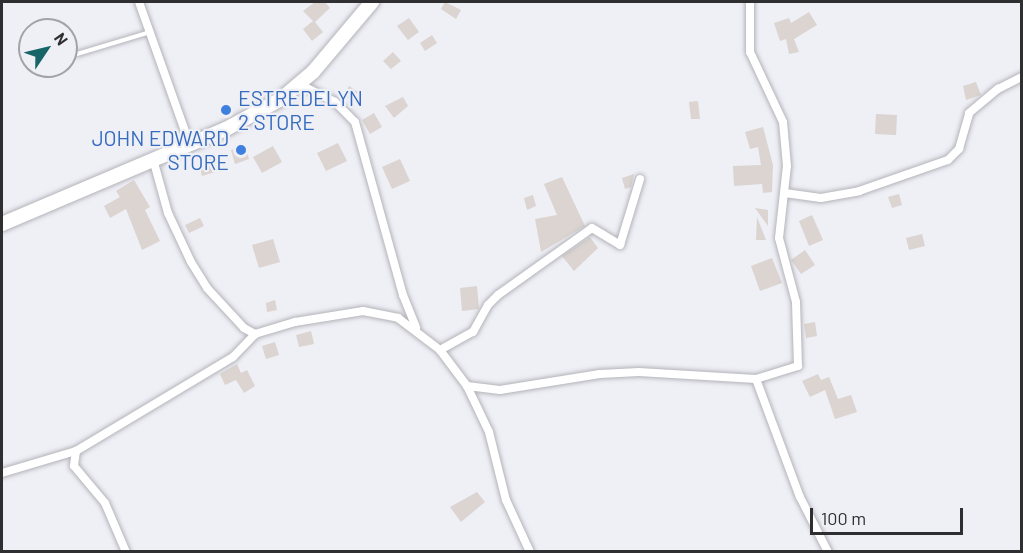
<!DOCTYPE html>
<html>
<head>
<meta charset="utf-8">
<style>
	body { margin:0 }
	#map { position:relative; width:1023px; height:553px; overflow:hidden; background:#efeff6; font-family:Barlow,sans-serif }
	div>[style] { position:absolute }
	.building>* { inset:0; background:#dbd4d0 }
	.roads { filter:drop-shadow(0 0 2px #b3b3b9) drop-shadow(0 0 2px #b3b3b9) }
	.service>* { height:4px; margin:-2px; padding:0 2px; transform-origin:2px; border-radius:2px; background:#fff }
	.minor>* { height:8px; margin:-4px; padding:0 4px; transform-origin:4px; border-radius:4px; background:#fff }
	.trunk>* { height:14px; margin:-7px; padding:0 7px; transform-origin:7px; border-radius:7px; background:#fff }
	.dots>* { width:16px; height:16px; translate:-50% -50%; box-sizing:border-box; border:3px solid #efeff6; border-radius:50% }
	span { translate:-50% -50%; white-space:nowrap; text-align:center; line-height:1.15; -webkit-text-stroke:4.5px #efeff6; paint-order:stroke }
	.shop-label { font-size:21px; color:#366cbe }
	.left { translate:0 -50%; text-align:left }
	.right { translate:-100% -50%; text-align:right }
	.frame { position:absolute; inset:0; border:3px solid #2f2f32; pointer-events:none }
	.north { position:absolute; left:18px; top:18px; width:60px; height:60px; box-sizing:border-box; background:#efeff6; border:2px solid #a2a2a8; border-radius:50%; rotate:55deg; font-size:16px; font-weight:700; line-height:24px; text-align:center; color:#2f2f32 }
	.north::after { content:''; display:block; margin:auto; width:21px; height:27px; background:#166568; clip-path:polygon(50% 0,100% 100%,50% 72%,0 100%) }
	.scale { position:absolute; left:810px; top:508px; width:153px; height:27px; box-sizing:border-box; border:3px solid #2f2f32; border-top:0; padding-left:8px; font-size:18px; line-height:21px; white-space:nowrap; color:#2f2f32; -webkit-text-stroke:4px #efeff6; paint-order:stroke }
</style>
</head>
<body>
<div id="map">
	<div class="building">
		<i style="clip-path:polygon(315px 2px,325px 2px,330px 8px,315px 22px,323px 32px,312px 41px,303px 29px,313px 21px,303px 11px)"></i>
		<i style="clip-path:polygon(445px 2px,461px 10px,456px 19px,441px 9px)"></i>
		<i style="clip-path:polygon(809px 12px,817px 25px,794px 39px,799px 52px,789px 54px,786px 39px,780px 41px,774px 23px,789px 18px,791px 23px)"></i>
		<i style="clip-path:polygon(409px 18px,419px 32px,408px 40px,397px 26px)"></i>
		<i style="clip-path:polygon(432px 35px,437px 43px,425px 51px,420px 43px)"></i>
		<i style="clip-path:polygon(393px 52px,401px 61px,391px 69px,383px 61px)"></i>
		<i style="clip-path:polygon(976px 82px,981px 95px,966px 100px,963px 86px)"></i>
		<i style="clip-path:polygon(349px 86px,358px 92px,353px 101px,344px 95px)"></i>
		<i style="clip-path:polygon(403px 97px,408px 106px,394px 118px,385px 106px)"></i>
		<i style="clip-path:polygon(698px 101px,700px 119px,691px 119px,689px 102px)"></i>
		<i style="clip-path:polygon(374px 113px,382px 127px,370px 134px,362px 120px)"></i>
		<i style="clip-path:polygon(876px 114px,897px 115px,896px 135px,875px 134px)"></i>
		<i style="clip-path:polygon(763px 127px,773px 165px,772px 192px,763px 193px,762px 184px,734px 186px,733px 166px,761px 165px,758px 147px,750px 149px,745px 132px)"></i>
		<i style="clip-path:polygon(338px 143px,347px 161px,326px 171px,317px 153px)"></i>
		<i style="clip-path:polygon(245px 145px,249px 159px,235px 164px,231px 150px)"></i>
		<i style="clip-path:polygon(273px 146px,282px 162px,262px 173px,253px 157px)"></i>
		<i style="clip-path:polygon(210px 153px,215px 172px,202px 176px,197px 157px)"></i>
		<i style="clip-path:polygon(400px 159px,410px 181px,392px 189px,382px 167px)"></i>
		<i style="clip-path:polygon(634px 174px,631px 187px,625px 189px,622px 178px)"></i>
		<i style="clip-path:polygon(562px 177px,585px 226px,541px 252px,535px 219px,557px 215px,544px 184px)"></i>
		<i style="clip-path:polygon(134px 180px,150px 207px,145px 210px,160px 241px,142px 250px,126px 209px,110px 218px,104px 206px,120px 197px,116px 191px)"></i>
		<i style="clip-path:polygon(899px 194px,902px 205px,892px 208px,888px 197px)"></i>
		<i style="clip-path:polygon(533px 195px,536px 206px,527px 210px,524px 198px)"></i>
		<i style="clip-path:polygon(755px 208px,768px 210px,768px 226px)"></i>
		<i style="clip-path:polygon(812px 215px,823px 240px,809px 246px,799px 221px)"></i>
		<i style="clip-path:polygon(757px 217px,766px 240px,756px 240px)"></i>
		<i style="clip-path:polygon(200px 218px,204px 226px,189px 233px,185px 225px)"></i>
		<i style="clip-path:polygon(922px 234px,925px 246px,909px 250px,906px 238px)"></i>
		<i style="clip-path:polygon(590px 237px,598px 248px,574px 271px,562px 256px)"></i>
		<i style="clip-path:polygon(273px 239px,280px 262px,259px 268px,252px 245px)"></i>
		<i style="clip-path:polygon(805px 250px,815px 265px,801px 274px,791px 260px)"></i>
		<i style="clip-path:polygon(772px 258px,782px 283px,760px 291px,751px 266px)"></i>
		<i style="clip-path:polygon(477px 286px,479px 309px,462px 311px,460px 288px)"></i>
		<i style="clip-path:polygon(275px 300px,277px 310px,267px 312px,266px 303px)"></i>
		<i style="clip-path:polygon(815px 322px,817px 336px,806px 338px,804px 324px)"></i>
		<i style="clip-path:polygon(311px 331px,314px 344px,299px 347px,296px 335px)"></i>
		<i style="clip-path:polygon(275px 342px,279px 355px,266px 359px,262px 346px)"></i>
		<i style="clip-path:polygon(237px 364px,241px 373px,247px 370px,255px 386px,244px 393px,236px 380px,225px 385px,220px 374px)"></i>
		<i style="clip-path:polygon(818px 374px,821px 380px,829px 377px,838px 399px,851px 395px,857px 412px,835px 419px,825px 390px,810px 397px,802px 381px)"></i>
		<i style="clip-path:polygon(477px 492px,485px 502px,461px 522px,450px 507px)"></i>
	</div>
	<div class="roads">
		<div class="service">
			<i style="left:77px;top:54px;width:73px;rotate:-16.7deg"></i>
		</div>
		<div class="minor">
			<i style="left:139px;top:2px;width:152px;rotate:70.4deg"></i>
			<i style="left:299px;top:84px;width:40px;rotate:26.6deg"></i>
			<i style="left:335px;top:102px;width:28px;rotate:45deg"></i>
			<i style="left:355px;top:122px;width:180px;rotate:74.5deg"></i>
			<i style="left:403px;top:295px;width:35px;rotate:68deg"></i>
			<i style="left:153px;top:159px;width:56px;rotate:74.5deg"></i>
			<i style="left:168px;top:213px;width:54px;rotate:64.9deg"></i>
			<i style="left:191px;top:262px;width:31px;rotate:58deg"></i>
			<i style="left:207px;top:288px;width:54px;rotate:47.2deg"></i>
			<i style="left:244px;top:328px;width:13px;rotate:29deg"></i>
			<i style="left:255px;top:334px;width:42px;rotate:-16.7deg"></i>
			<i style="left:295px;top:322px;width:69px;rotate:-9.2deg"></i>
			<i style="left:363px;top:311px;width:36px;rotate:11deg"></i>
			<i style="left:398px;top:318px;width:53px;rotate:37.3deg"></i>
			<i style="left:440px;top:350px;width:45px;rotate:53.1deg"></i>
			<i style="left:467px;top:386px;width:51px;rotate:64.4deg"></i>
			<i style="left:489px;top:432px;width:70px;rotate:76deg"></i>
			<i style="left:506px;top:500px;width:57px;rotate:65.2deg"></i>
			<i style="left:785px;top:193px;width:36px;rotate:8deg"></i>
			<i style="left:821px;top:198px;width:39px;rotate:-10deg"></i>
			<i style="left:859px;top:191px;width:94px;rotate:-19.2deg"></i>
			<i style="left:948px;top:160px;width:16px;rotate:-45deg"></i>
			<i style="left:959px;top:149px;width:37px;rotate:-74deg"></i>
			<i style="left:969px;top:113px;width:38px;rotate:-40deg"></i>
			<i style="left:998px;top:89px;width:27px;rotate:-27deg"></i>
			<i style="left:440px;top:350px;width:38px;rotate:-29deg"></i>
			<i style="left:473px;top:332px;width:31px;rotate:-61deg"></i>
			<i style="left:488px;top:305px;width:14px;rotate:-45deg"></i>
			<i style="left:498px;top:295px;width:115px;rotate:-35.5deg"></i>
			<i style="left:592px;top:228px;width:33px;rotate:31deg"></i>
			<i style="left:620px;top:245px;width:69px;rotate:-73.1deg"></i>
			<i style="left:756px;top:379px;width:126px;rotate:69.6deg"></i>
			<i style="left:800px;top:497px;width:62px;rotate:63deg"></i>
			<i style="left:467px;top:386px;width:33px;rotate:7deg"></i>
			<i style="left:500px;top:390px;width:101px;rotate:-9.1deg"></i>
			<i style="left:600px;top:374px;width:39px;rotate:-3deg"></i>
			<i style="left:639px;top:372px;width:117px;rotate:3.4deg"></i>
			<i style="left:756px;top:379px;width:44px;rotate:-17.2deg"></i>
			<i style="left:798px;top:366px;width:64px;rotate:-91.8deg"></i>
			<i style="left:796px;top:302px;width:66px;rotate:-104.9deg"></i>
			<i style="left:779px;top:238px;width:72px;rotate:-83.7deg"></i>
			<i style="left:787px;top:166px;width:44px;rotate:-95.2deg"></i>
			<i style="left:783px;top:122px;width:77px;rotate:-115.2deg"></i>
			<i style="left:750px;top:52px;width:50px;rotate:-90deg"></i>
			<i style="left:76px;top:451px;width:15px;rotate:98deg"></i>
			<i style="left:74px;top:466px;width:48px;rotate:50deg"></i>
			<i style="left:105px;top:503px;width:53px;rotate:66.8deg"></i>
			<i style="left:2px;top:473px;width:77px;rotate:-16.6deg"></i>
			<i style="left:76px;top:451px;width:183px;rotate:-30.9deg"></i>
			<i style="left:233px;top:357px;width:32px;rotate:-46deg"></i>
		</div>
		<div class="trunk">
			<i style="left:2px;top:224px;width:243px;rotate:-23deg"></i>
			<i style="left:226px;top:129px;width:63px;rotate:-28.6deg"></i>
			<i style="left:281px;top:99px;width:42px;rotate:-40.2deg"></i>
			<i style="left:313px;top:72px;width:92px;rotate:-49.9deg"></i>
		</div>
	</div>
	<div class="dots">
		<i style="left:226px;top:110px;background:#3f7fe0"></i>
		<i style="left:241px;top:150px;background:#3f7fe0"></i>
	</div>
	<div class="shop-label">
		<span class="left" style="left:238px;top:110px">ESTREDELYN<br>2 STORE</span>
		<span class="right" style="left:229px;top:150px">JOHN EDWARD<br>STORE</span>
	</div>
	<div class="frame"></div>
	<div class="north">N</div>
	<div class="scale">100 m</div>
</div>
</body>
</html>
